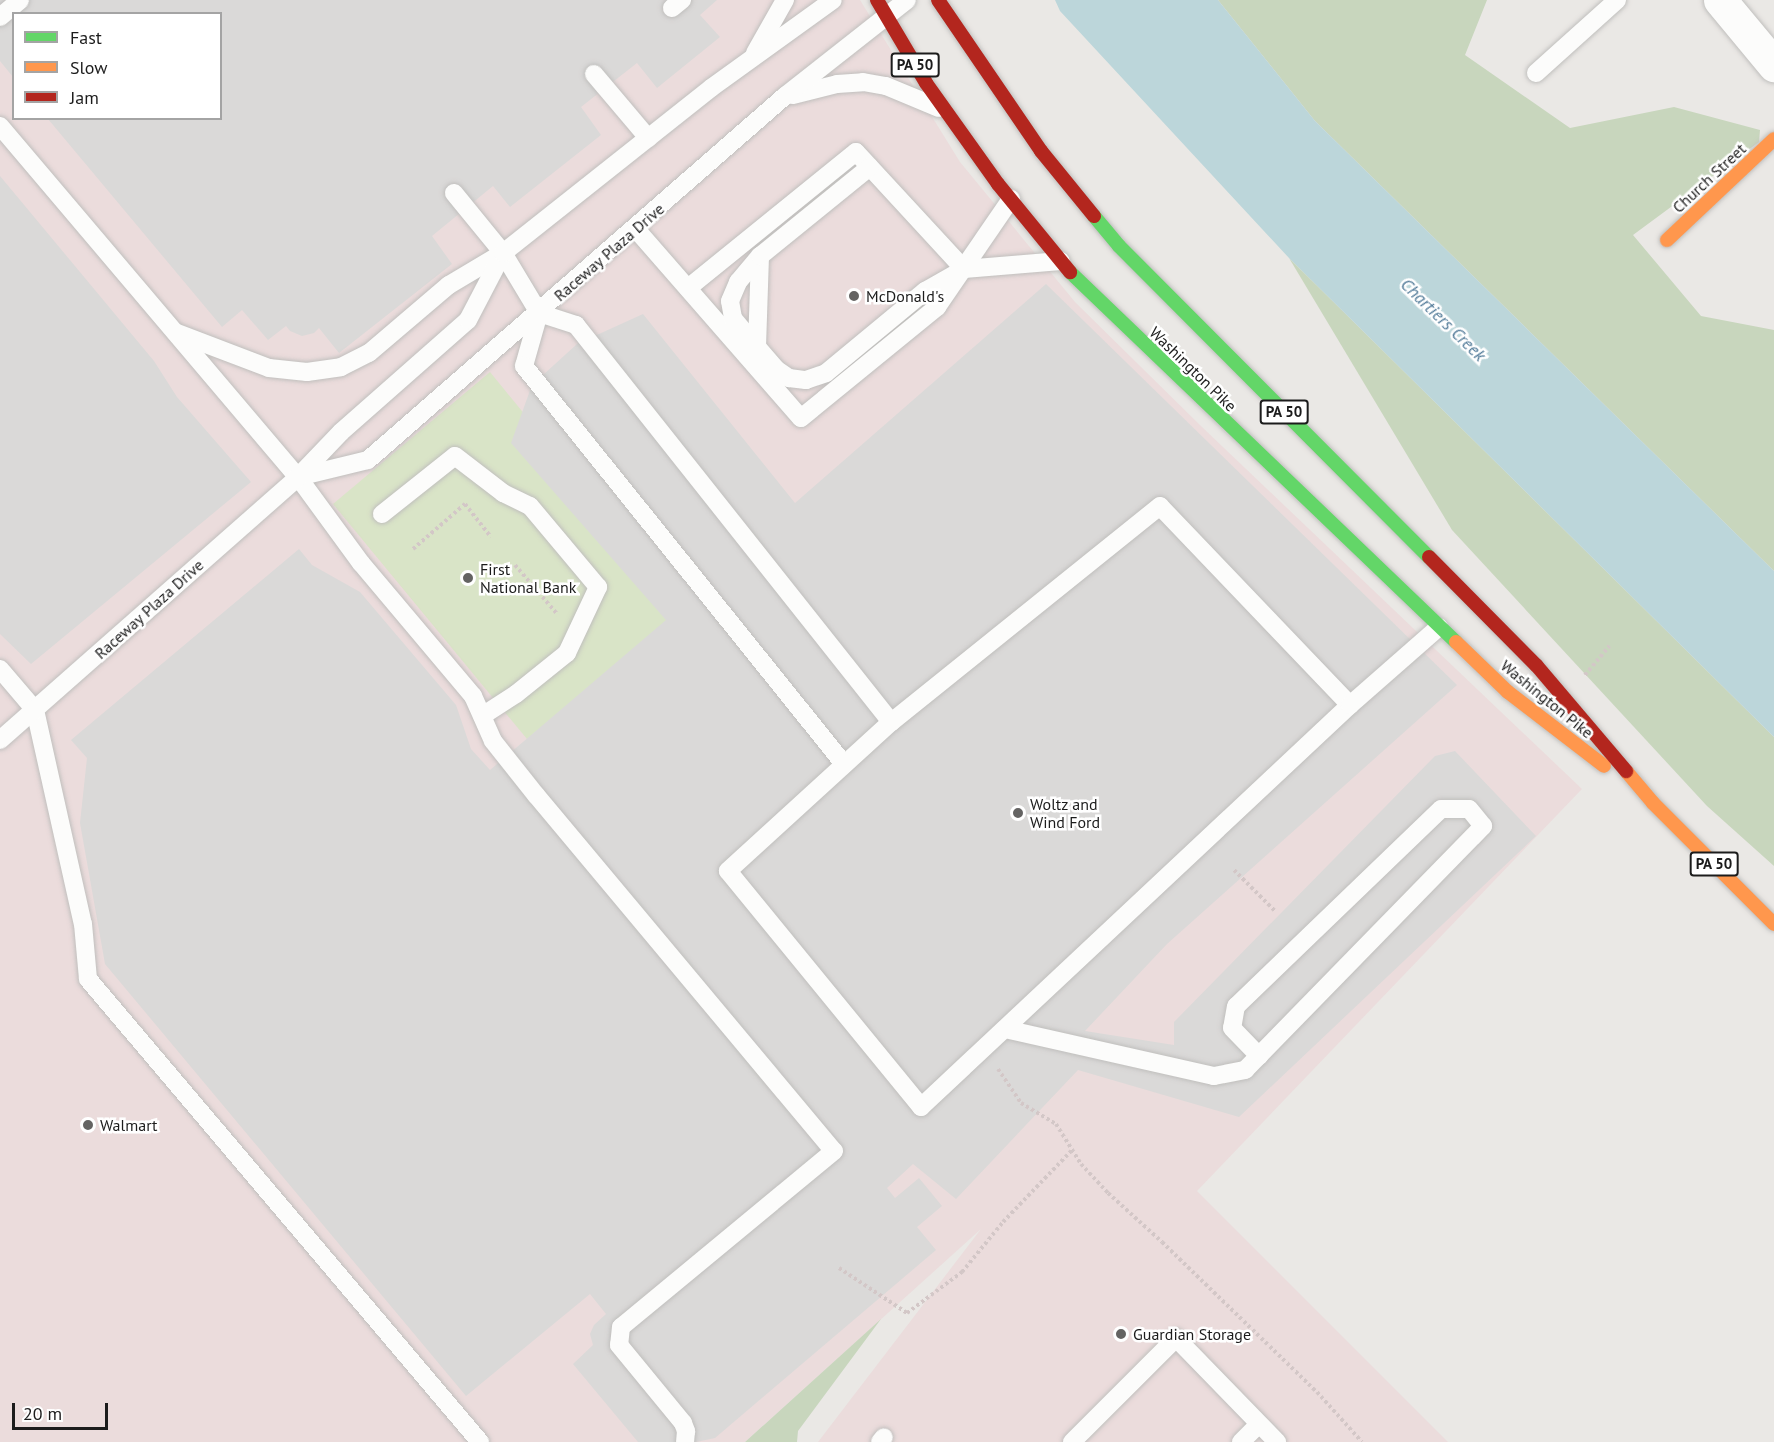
<!DOCTYPE html>
<html>
<head>
<meta charset="utf-8">
<style>
	body { margin:0 }
	#map { position:relative; width:1774px; height:1442px; overflow:hidden; background:#eae8e5; font-family:"PT Sans",sans-serif }
	div>[style] { position:absolute }
	.commercial>* { inset:0; background:#ebdcdc }
	.grass>* { inset:0; background:#d9e4c7 }
	.forest>* { inset:0; background:#c8d6bd }
	.parking>* { inset:0; background:#dad9d8 }
	.water>* { inset:0; background:#bcd6da }
	.path>* { height:4px; margin-top:-2px; transform-origin:0; background:repeating-linear-gradient(90deg,#d3c7c7 0 3px,transparent 0 6px) }
	.roads { filter:drop-shadow(0 0 2px #c0bfbd) drop-shadow(0 0 2px #c0bfbd) }
	.lane>* { height:18px; margin:-9px; padding:0 9px; transform-origin:9px; border-radius:9px; background:#fcfcfb }
	.street>* { height:33px; margin:-16.5px; padding:0 16.5px; transform-origin:16.5px; border-radius:16.5px; background:#fcfcfb }
	.fast>* { height:14px; margin:-7px; padding:0 7px; transform-origin:7px; border-radius:7px; background:#63d668 }
	.slow>* { height:14px; margin:-7px; padding:0 7px; transform-origin:7px; border-radius:7px; background:#ff974d }
	.jam>* { height:14px; margin:-7px; padding:0 7px; transform-origin:7px; border-radius:7px; background:#b3261e }
	.dots>* { width:16px; height:16px; translate:-50% -50%; box-sizing:border-box; border:3px solid #fff; border-radius:50% }
	span { translate:-50% -50%; white-space:nowrap; text-align:center; line-height:1.15; -webkit-text-stroke:5px #fff; paint-order:stroke }
	.shield-label span { padding:2px 4px; background:#fff; border:2px solid; border-radius:4px; -webkit-text-stroke-width:0 }
	.shield-label { font-size:15px; color:#1c1c1c; font-weight:700 }
	.street-label { font-size:16px; color:#1c1c1c }
	.poi-label { font-size:16px; color:#1c1c1c }
	.left { translate:0 -50%; text-align:left }
	.water-label { font-size:18px; color:#517a98; font-style:italic }
	.legend { position:absolute; left:12px; top:12px; width:210px; height:108px; box-sizing:border-box; background:#fff; border:2px solid #a4a4a4; margin:0; padding:8px 10px; list-style:none; font-size:18px; color:#1c1c1c }
	.legend li { display:flex; align-items:center; gap:12px; height:30px }
	.legend b { width:30px; border:2px solid #a4a4a4 }
	.scale { position:absolute; left:12px; top:1403px; width:96px; height:27px; box-sizing:border-box; border:3px solid #1c1c1c; border-top:0; padding-left:8px; font-size:18px; line-height:21px; white-space:nowrap; color:#1c1c1c; -webkit-text-stroke:4px #fff; paint-order:stroke }
</style>
</head>
<body>
<div id="map">
	<div class="commercial">
		<i style="clip-path:polygon(evenodd,0 0,860px 0,960px 162px,1075px 302px,1202px 427px,1582px 789px,1197px 1191px,1448px 1442px,818px 1442px,981px 1229px,745px 1442px,0 1442px,0 0,14px 14px,220px 14px,220px 118px,14px 118px,14px 14px)"></i>
	</div>
	<div class="grass">
		<i style="clip-path:polygon(490px 372px,684px 609px,527px 739px,333px 504px)"></i>
	</div>
	<div class="forest">
		<i style="clip-path:polygon(1218px 0,1487px 0,1465px 55px,1570px 128px,1674px 107px,1760px 130px,1759px 142px,1633px 235px,1701px 316px,1774px 330px,1774px 571px,1315px 121px)"></i>
		<i style="clip-path:polygon(1289px 258px,1774px 737px,1774px 866px,1707px 806px,1452px 530px)"></i>
		<i style="clip-path:polygon(881px 1319px,798px 1431px,797px 1442px,745px 1442px)"></i>
	</div>
	<div class="parking">
		<i style="clip-path:polygon(0 0,717px 0,700px 15px,720px 37px,657px 88px,637px 63px,581px 107px,601px 135px,510px 207px,493px 186px,432px 236px,452px 264px,339px 353px,319px 328px,314px 333px,302px 336px,290px 331px,286px 326px,268px 340px,242px 310px,222px 327px,48px 119px,220px 118px,220px 14px,14px 14px,13px 77px,0 61px)"></i>
		<i style="clip-path:polygon(0 176px,154px 361px,177px 397px,251px 482px,31px 664px,0 634px)"></i>
		<i style="clip-path:polygon(1046px 284px,1457px 685px,1167px 944px,1085px 1031px,1174px 1045px,1174px 1022px,1435px 756px,1455px 751px,1536px 836px,1239px 1117px,1078px 1070px,956px 1199px,913px 1164px,887px 1188px,895px 1198px,919px 1178px,942px 1206px,917px 1227px,936px 1250px,715px 1438px,696px 1442px,638px 1442px,573px 1364px,593px 1345px,590px 1334px,594px 1325px,606px 1314px,590px 1294px,466px 1396px,105px 964px,80px 823px,87px 758px,71px 740px,299px 549px,312px 565px,360px 592px,456px 705px,471px 749px,490px 770px,666px 620px,511px 443px,532px 385px,577px 344px,643px 314px,795px 503px)"></i>
	</div>
	<div class="water">
		<i style="clip-path:polygon(1055px 0,1218px 0,1315px 121px,1774px 571px,1774px 737px,1289px 258px,1060px 11px)"></i>
	</div>
	<div class="path">
		<i style="left:413px;top:549px;width:69px;rotate:-40.9deg"></i>
		<i style="left:465px;top:504px;width:42px;rotate:51.8deg"></i>
		<i style="left:515px;top:565px;width:66px;rotate:49.3deg"></i>
		<i style="left:1585px;top:675px;width:38px;rotate:-50deg"></i>
		<i style="left:1234px;top:870px;width:59px;rotate:45deg"></i>
		<i style="left:998px;top:1069px;width:41px;rotate:55.9deg"></i>
		<i style="left:1021px;top:1103px;width:41px;rotate:31deg"></i>
		<i style="left:1056px;top:1124px;width:47px;rotate:58deg"></i>
		<i style="left:1081px;top:1164px;width:40px;rotate:47deg"></i>
		<i style="left:1108px;top:1193px;width:73px;rotate:42.2deg"></i>
		<i style="left:1162px;top:1242px;width:216px;rotate:44.1deg"></i>
		<i style="left:1317px;top:1392px;width:67px;rotate:48deg"></i>
		<i style="left:839px;top:1268px;width:82px;rotate:33.5deg"></i>
		<i style="left:907px;top:1313px;width:69px;rotate:-36.7deg"></i>
		<i style="left:962px;top:1272px;width:65px;rotate:-50.6deg"></i>
		<i style="left:1003px;top:1222px;width:100px;rotate:-46.2deg"></i>
	</div>
	<div class="roads">
		<div class="lane">
			<i style="left:672px;top:8px;width:13px;rotate:-39deg"></i>
			<i style="left:0;top:17px;width:26px;rotate:-40deg"></i>
			<i style="left:755px;top:53px;width:61px;rotate:-60.5deg"></i>
			<i style="left:1536px;top:73px;width:109px;rotate:-42deg"></i>
			<i style="left:594px;top:74px;width:84px;rotate:49.8deg"></i>
			<i style="left:793px;top:95px;width:45px;rotate:-14deg"></i>
			<i style="left:837px;top:84px;width:26px;rotate:-4deg"></i>
			<i style="left:863px;top:82px;width:23px;rotate:10deg"></i>
			<i style="left:886px;top:86px;width:57px;rotate:22.5deg"></i>
			<i style="left:0;top:126px;width:460px;rotate:49.7deg"></i>
			<i style="left:298px;top:477px;width:107px;rotate:53.8deg"></i>
			<i style="left:361px;top:563px;width:174px;rotate:49.9deg"></i>
			<i style="left:473px;top:696px;width:49px;rotate:66deg"></i>
			<i style="left:493px;top:741px;width:69px;rotate:51.5deg"></i>
			<i style="left:536px;top:795px;width:464px;rotate:50.1deg"></i>
			<i style="left:834px;top:1151px;width:276px;rotate:140.4deg"></i>
			<i style="left:621px;top:1327px;width:18px;rotate:96deg"></i>
			<i style="left:619px;top:1345px;width:101px;rotate:50.6deg"></i>
			<i style="left:683px;top:1423px;width:9px;rotate:69deg"></i>
			<i style="left:686px;top:1431px;width:11px;rotate:95deg"></i>
			<i style="left:454px;top:193px;width:77px;rotate:50.8deg"></i>
			<i style="left:503px;top:253px;width:70px;rotate:59deg"></i>
			<i style="left:539px;top:313px;width:39px;rotate:18deg"></i>
			<i style="left:576px;top:325px;width:507px;rotate:51.57deg"></i>
			<i style="left:635px;top:228px;width:252px;rotate:48.9deg"></i>
			<i style="left:801px;top:418px;width:176px;rotate:-39.2deg"></i>
			<i style="left:937px;top:307px;width:131px;rotate:-55.6deg"></i>
			<i style="left:760px;top:256px;width:91px;rotate:91.9deg"></i>
			<i style="left:757px;top:347px;width:29px;rotate:49deg"></i>
			<i style="left:776px;top:369px;width:16px;rotate:35deg"></i>
			<i style="left:789px;top:378px;width:17px;rotate:7deg"></i>
			<i style="left:806px;top:380px;width:21px;rotate:-19deg"></i>
			<i style="left:826px;top:373px;width:129px;rotate:-39.6deg"></i>
			<i style="left:925px;top:291px;width:45px;rotate:-29.4deg"></i>
			<i style="left:964px;top:269px;width:97px;rotate:-4.7deg"></i>
			<i style="left:688px;top:288px;width:216px;rotate:-39deg"></i>
			<i style="left:856px;top:152px;width:159px;rotate:47.3deg"></i>
			<i style="left:539px;top:313px;width:55px;rotate:105.8deg"></i>
			<i style="left:524px;top:366px;width:511px;rotate:51.2deg"></i>
			<i style="left:177px;top:333px;width:98px;rotate:20.8deg"></i>
			<i style="left:269px;top:368px;width:38px;rotate:6deg"></i>
			<i style="left:307px;top:372px;width:34px;rotate:-8deg"></i>
			<i style="left:341px;top:367px;width:31px;rotate:-27deg"></i>
			<i style="left:369px;top:353px;width:105px;rotate:-40.4deg"></i>
			<i style="left:449px;top:285px;width:61px;rotate:-30.8deg"></i>
			<i style="left:757px;top:347px;width:38px;rotate:-130deg"></i>
			<i style="left:733px;top:318px;width:17px;rotate:-100deg"></i>
			<i style="left:730px;top:301px;width:21px;rotate:-67deg"></i>
			<i style="left:738px;top:282px;width:34px;rotate:-50deg"></i>
			<i style="left:760px;top:256px;width:141px;rotate:-39deg"></i>
			<i style="left:298px;top:477px;width:72px;rotate:-13.7deg"></i>
			<i style="left:368px;top:460px;width:554px;rotate:-41.12deg"></i>
			<i style="left:785px;top:96px;width:155px;rotate:-38.2deg"></i>
			<i style="left:382px;top:514px;width:93px;rotate:-38.5deg"></i>
			<i style="left:455px;top:456px;width:61px;rotate:37.6deg"></i>
			<i style="left:503px;top:493px;width:30px;rotate:26deg"></i>
			<i style="left:530px;top:506px;width:106px;rotate:50deg"></i>
			<i style="left:598px;top:587px;width:73px;rotate:115.2deg"></i>
			<i style="left:567px;top:653px;width:65px;rotate:141.2deg"></i>
			<i style="left:516px;top:694px;width:40px;rotate:147.1deg"></i>
			<i style="left:0;top:669px;width:54px;rotate:49.5deg"></i>
			<i style="left:35px;top:710px;width:219px;rotate:77.4deg"></i>
			<i style="left:83px;top:924px;width:55px;rotate:84.8deg"></i>
			<i style="left:88px;top:979px;width:607px;rotate:49.75deg"></i>
			<i style="left:1350px;top:705px;width:275px;rotate:-133.7deg"></i>
			<i style="left:1160px;top:506px;width:345px;rotate:141.2deg"></i>
			<i style="left:891px;top:722px;width:221px;rotate:137.6deg"></i>
			<i style="left:728px;top:871px;width:305px;rotate:50.7deg"></i>
			<i style="left:921px;top:1107px;width:588px;rotate:-43.14deg"></i>
			<i style="left:1350px;top:705px;width:118px;rotate:-41.2deg"></i>
			<i style="left:0;top:740px;width:397px;rotate:-41.4deg"></i>
			<i style="left:298px;top:477px;width:62px;rotate:-46.3deg"></i>
			<i style="left:341px;top:432px;width:169px;rotate:-41.4deg"></i>
			<i style="left:468px;top:320px;width:76px;rotate:-62.4deg"></i>
			<i style="left:503px;top:253px;width:265px;rotate:-38.4deg"></i>
			<i style="left:711px;top:88px;width:150px;rotate:-35.8deg"></i>
			<i style="left:1005px;top:1029px;width:214px;rotate:12.7deg"></i>
			<i style="left:1214px;top:1076px;width:32px;rotate:-11deg"></i>
			<i style="left:1245px;top:1070px;width:341px;rotate:-45.7deg"></i>
			<i style="left:1483px;top:826px;width:22px;rotate:-129deg"></i>
			<i style="left:1469px;top:809px;width:28px;rotate:180deg"></i>
			<i style="left:1441px;top:809px;width:284px;rotate:136.1deg"></i>
			<i style="left:1236px;top:1006px;width:22px;rotate:100deg"></i>
			<i style="left:1232px;top:1028px;width:39px;rotate:46deg"></i>
			<i style="left:880px;top:1442px;width:6px;rotate:-51deg"></i>
			<i style="left:1072px;top:1442px;width:147px;rotate:-45deg"></i>
			<i style="left:1176px;top:1338px;width:145px;rotate:45.8deg"></i>
			<i style="left:1241px;top:1442px;width:25px;rotate:-45deg"></i>
		</div>
		<div class="street">
			<i style="left:1720px;top:0;width:85px;rotate:50.3deg"></i>
		</div>
		<div class="fast">
			<i style="left:1094px;top:216px;width:39px;rotate:50deg"></i>
			<i style="left:1119px;top:246px;width:439px;rotate:45.1deg"></i>
			<i style="left:1070px;top:272px;width:535px;rotate:43.79deg"></i>
		</div>
		<div class="slow">
			<i style="left:1667px;top:240px;width:147px;rotate:-43.3deg"></i>
			<i style="left:1456px;top:642px;width:72px;rotate:43.9deg"></i>
			<i style="left:1508px;top:692px;width:121px;rotate:37.6deg"></i>
			<i style="left:1626px;top:771px;width:42px;rotate:49.8deg"></i>
			<i style="left:1653px;top:803px;width:171px;rotate:45deg"></i>
		</div>
		<div class="jam">
			<i style="left:877px;top:0;width:96px;rotate:59.4deg"></i>
			<i style="left:926px;top:83px;width:124px;rotate:54.5deg"></i>
			<i style="left:998px;top:184px;width:114px;rotate:50.7deg"></i>
			<i style="left:938px;top:0;width:183px;rotate:55.7deg"></i>
			<i style="left:1041px;top:151px;width:84px;rotate:50.8deg"></i>
			<i style="left:1429px;top:557px;width:153px;rotate:45.3deg"></i>
			<i style="left:1537px;top:666px;width:138px;rotate:49.7deg"></i>
		</div>
	</div>
	<div class="dots">
		<i style="left:854px;top:296px;background:#646362"></i>
		<i style="left:468px;top:578px;background:#646362"></i>
		<i style="left:1018px;top:813px;background:#646362"></i>
		<i style="left:88px;top:1125px;background:#646362"></i>
		<i style="left:1121px;top:1334px;background:#646362"></i>
	</div>
	<div class="shield-label">
		<span style="left:915px;top:65px">PA 50</span>
		<span style="left:1284px;top:412px">PA 50</span>
		<span style="left:1714px;top:864px">PA 50</span>
	</div>
	<div class="street-label">
		<span style="left:1709px;top:178px;rotate:-43deg">Church Street</span>
		<span style="left:609px;top:252px;rotate:-41deg">Raceway Plaza Drive</span>
		<span style="left:1193px;top:369px;rotate:44deg">Washington Pike</span>
		<span style="left:149px;top:609px;rotate:-42deg">Raceway Plaza Drive</span>
		<span style="left:1547px;top:699px;rotate:39deg">Washington Pike</span>
	</div>
	<div class="poi-label">
		<span class="left" style="left:866px;top:296px">McDonald's</span>
		<span class="left" style="left:480px;top:578px">First<br>National Bank</span>
		<span class="left" style="left:1030px;top:813px">Woltz and<br>Wind Ford</span>
		<span class="left" style="left:100px;top:1125px">Walmart</span>
		<span class="left" style="left:1133px;top:1334px">Guardian Storage</span>
	</div>
	<div class="water-label">
		<span style="left:1443px;top:320px;rotate:44deg">Chartiers Creek</span>
	</div>
	<ul class="legend">
	<li><b style="height:8px;background:#63d668"></b>Fast</li>
	<li><b style="height:8px;background:#ff974d"></b>Slow</li>
	<li><b style="height:8px;background:#b3261e"></b>Jam</li>
	</ul>
	<div class="scale">20 m</div>
</div>
</body>
</html>
